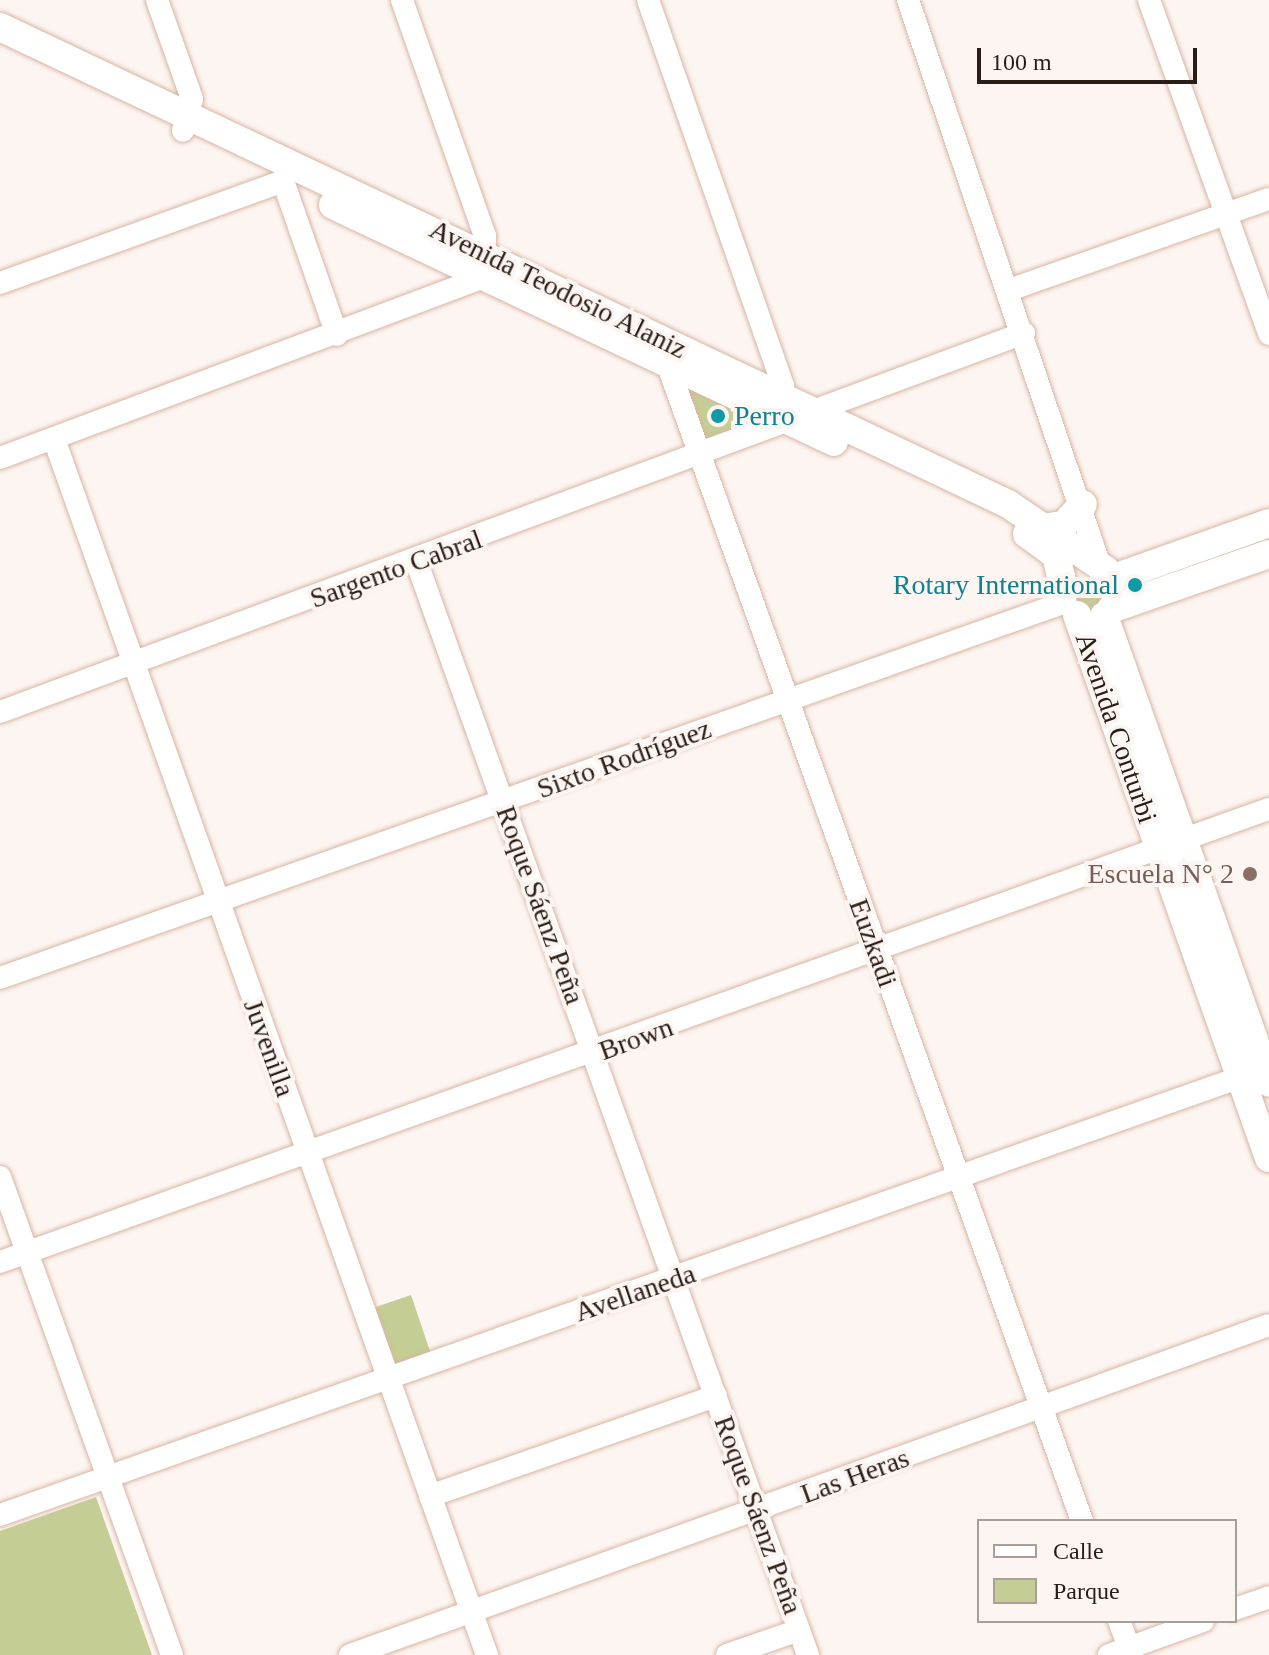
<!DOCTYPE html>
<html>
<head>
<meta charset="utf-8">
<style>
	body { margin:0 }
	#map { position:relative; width:1269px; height:1655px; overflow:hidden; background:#fdf5f1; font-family:Georgia,serif }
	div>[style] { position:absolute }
	.green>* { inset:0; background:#c4ce94 }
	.round { border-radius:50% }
	.roads { filter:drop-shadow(0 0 2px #d8b5a2) drop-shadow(0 0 2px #d8b5a2) }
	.minor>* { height:22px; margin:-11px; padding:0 11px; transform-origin:11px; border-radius:11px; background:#fff }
	.major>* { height:28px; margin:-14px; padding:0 14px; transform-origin:14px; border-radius:14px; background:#fff }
	.dots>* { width:22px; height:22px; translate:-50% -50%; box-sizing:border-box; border:4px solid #fdf5f1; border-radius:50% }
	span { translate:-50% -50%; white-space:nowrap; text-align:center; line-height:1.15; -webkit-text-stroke:8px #fdf5f1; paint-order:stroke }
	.street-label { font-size:28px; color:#2a1d16 }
	.culture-label { font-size:28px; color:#0d838f }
	.left { translate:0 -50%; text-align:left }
	.right { translate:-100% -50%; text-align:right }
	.education-label { font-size:28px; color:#785e54 }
	.legend { position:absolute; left:977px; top:1519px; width:260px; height:104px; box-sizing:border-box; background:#fdf5f1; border:2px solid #a99f99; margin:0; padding:10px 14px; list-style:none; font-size:24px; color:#2a1d16 }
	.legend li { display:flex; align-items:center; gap:16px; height:40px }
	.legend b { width:40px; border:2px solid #a99f99 }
	.scale { position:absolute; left:977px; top:48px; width:220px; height:36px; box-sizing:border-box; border:4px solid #2a1d16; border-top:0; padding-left:10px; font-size:24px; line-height:28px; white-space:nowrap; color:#2a1d16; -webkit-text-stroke:6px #fdf5f1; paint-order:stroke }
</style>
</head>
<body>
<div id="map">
	<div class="green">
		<i style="clip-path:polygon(686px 385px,770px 418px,706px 443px)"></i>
		<i class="round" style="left:1075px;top:577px;width:32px;height:32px"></i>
		<i style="clip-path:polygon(411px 1295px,431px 1354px,391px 1368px,370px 1309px)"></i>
		<i style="clip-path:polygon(96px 1497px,152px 1655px,0 1655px,0 1531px)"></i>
	</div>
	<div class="roads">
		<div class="minor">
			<i style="left:157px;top:0;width:105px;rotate:70.5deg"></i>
			<i style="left:192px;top:99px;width:33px;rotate:106deg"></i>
			<i style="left:648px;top:0;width:409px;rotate:70.7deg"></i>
			<i style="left:783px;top:386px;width:21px;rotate:101deg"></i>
			<i style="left:908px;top:0;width:595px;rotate:71.26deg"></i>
			<i style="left:1149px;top:0;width:355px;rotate:70.2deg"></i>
			<i style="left:290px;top:168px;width:15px;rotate:118deg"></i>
			<i style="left:283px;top:181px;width:163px;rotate:70.7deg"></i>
			<i style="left:0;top:283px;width:301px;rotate:-19.8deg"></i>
			<i style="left:1009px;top:290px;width:275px;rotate:-19.3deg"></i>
			<i style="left:667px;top:363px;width:1230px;rotate:70.28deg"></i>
			<i style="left:54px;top:439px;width:1291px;rotate:70.4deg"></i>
			<i style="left:0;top:458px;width:517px;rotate:-20.5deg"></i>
			<i style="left:484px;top:277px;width:41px;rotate:-88.6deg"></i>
			<i style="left:485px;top:236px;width:250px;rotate:-109.4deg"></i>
			<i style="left:417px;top:563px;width:1160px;rotate:70.3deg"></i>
			<i style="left:0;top:712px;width:1092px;rotate:-20.31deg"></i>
			<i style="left:0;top:978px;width:1130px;rotate:-19.43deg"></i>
			<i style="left:0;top:1177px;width:508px;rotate:70.21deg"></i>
			<i style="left:0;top:1262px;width:1347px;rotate:-19.65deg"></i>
			<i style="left:430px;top:1496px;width:303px;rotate:-19.3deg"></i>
			<i style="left:0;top:1515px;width:1331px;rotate:-19.44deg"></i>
			<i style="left:1235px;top:1609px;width:36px;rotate:-19deg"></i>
			<i style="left:1119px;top:1621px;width:36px;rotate:69deg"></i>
			<i style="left:350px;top:1655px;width:976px;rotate:-19.75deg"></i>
			<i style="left:727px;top:1655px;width:76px;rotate:-19.1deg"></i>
			<i style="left:1109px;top:1655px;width:100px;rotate:-19.9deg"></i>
		</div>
		<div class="major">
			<i style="left:0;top:27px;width:1115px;rotate:25.32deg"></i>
			<i style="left:1008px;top:504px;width:118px;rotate:34deg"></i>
			<i style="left:333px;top:205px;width:554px;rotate:25.32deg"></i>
			<i style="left:1035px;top:529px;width:29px;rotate:-8deg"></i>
			<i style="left:1064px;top:525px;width:28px;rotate:-48deg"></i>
			<i style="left:1027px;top:534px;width:36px;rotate:36deg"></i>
			<i style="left:1056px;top:555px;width:37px;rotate:77deg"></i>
			<i style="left:1114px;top:578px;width:164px;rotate:-19.5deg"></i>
			<i style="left:1111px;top:609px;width:167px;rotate:-19.2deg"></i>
			<i style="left:1077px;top:615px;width:576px;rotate:70.53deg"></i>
			<i style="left:1104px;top:616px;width:495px;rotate:70.5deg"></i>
		</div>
	</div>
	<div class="dots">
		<i style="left:718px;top:416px;background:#0f9aa8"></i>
		<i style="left:1135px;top:585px;background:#0f9aa8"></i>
		<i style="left:1250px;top:874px;background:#8d6e63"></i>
	</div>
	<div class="street-label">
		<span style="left:558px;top:289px;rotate:26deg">Avenida Teodosio Alaniz</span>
		<span style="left:396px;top:569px;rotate:-20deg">Sargento Cabral</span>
		<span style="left:1116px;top:728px;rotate:71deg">Avenida Conturbi</span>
		<span style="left:624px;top:759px;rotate:-20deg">Sixto Rodríguez</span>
		<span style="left:540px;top:905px;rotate:70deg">Roque Sáenz Peña</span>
		<span style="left:873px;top:943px;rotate:70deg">Euzkadi</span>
		<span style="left:636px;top:1039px;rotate:-20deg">Brown</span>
		<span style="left:269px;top:1048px;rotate:70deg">Juvenilla</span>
		<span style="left:635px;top:1293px;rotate:-19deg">Avellaneda</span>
		<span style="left:855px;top:1476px;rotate:-20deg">Las Heras</span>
		<span style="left:758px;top:1515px;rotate:70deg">Roque Sáenz Peña</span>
	</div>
	<div class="culture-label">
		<span class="left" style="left:734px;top:416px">Perro</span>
		<span class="right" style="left:1119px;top:585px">Rotary International</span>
	</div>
	<div class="education-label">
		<span class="right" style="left:1234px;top:874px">Escuela N° 2</span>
	</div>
	<ul class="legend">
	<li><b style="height:10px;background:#fff"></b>Calle</li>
	<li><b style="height:22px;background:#c4ce94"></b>Parque</li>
	</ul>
	<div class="scale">100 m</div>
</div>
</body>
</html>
